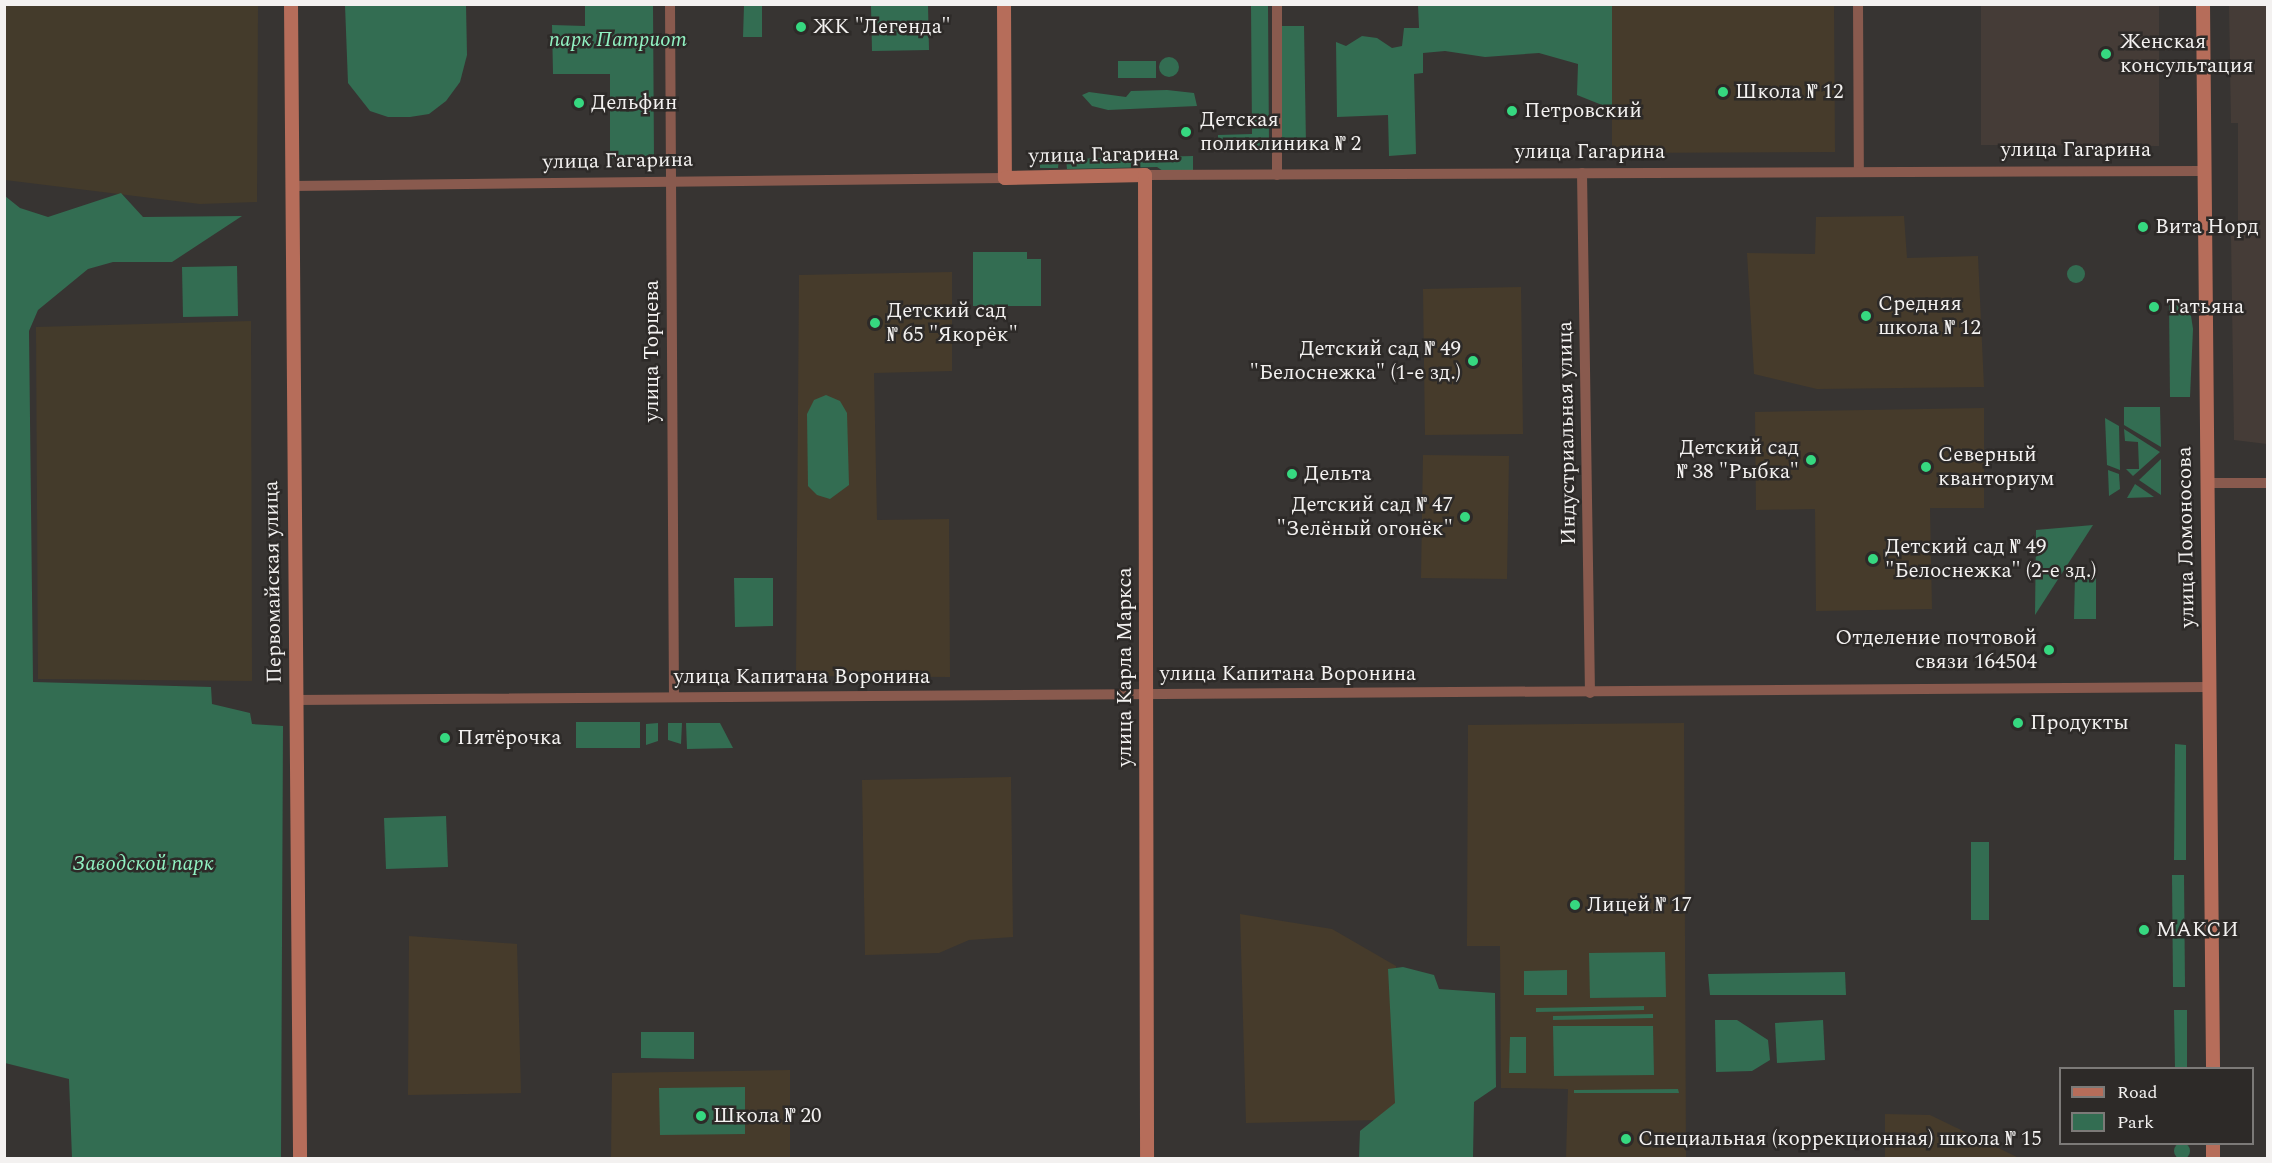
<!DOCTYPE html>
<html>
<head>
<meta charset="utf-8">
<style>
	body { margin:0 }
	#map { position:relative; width:2272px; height:1163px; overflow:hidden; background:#373432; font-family:Spectral,serif }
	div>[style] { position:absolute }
	.built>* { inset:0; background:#453c37 }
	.industrial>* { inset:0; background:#443b2b }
	.education>* { inset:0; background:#463b2b }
	.green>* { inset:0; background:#336d52 }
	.round { border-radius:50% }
	.street>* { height:10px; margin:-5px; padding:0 5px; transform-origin:5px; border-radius:5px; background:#895a4e }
	.secondary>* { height:14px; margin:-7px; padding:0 7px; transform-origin:7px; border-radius:7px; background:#b66d5a }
	.dots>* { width:16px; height:16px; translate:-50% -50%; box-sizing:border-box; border:3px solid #2d2a28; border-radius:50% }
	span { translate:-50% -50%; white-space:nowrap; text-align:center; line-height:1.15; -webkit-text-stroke:5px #2d2a28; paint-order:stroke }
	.poi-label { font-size:21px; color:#f3f1f0 }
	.left { translate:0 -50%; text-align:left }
	.right { translate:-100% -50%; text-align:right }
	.park-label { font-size:21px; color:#91f2c2; font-style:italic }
	.street-label { font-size:21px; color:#f3f1f0 }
	.frame { position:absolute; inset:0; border:6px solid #f3f1f0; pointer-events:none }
	.legend { position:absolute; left:2059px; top:1067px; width:195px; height:78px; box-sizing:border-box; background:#2d2a28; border:2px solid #7c7a78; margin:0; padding:8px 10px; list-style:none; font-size:18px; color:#f3f1f0 }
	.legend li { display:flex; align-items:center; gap:12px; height:30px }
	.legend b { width:30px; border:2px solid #7c7a78 }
</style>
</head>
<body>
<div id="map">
	<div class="built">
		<i style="clip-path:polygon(1981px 5px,2159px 5px,2159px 146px,1981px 145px)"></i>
		<i style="clip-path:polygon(2229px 5px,2267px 5px,2267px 444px,2234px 440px,2231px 236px,2238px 236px,2238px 123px,2231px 123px)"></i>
	</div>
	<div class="industrial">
		<i style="clip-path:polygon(4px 5px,258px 5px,257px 202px,200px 204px,5px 180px)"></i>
		<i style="clip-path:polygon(251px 321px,252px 681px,38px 679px,36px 327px)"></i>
	</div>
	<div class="education">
		<i style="clip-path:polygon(1612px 5px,1834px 5px,1835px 152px,1612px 153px)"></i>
		<i style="clip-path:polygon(1904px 216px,1907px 258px,1978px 256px,1984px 387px,1817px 389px,1754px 374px,1747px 253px,1815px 254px,1816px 217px)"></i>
		<i style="clip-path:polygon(952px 272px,952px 371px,874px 373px,877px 520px,949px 519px,950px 677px,796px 676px,799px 275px)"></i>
		<i style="clip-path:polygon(1521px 287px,1523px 434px,1425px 435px,1423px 289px)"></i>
		<i style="clip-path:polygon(1984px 408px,1984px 508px,1930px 508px,1932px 609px,1816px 611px,1815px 509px,1756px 510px,1755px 412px)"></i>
		<i style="clip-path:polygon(1423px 455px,1509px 456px,1507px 579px,1421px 578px)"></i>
		<i style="clip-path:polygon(1684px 723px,1686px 1158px,1566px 1158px,1568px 1089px,1501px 1088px,1500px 946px,1467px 946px,1468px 725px)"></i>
		<i style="clip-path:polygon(1011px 777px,1013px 937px,969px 940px,939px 953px,865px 955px,862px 780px)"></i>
		<i style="clip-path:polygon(1240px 914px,1332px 929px,1396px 966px,1399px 1109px,1379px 1120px,1246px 1123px)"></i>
		<i style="clip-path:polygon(409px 936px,517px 944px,521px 1093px,408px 1095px)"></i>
		<i style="clip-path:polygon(790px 1070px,790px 1158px,611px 1158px,612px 1073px)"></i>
		<i style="clip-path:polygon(1885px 1114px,1930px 1115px,2019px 1158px,1885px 1158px)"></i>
	</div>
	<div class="green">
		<i style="clip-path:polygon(345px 5px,466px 5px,467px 55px,460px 82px,446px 101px,429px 114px,410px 117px,388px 117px,370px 111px,348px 83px)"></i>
		<i style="clip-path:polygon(585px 5px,653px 5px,654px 159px,610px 158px,610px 74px,553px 74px,552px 25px,585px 26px)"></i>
		<i style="clip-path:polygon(744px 5px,762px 5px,762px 37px,743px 37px)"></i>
		<i style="clip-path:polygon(871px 5px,928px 5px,929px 50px,872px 51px)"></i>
		<i style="clip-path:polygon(1251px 5px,1268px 5px,1269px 146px,1218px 146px,1218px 135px,1252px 134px)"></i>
		<i style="clip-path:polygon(1418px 5px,1612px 5px,1612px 109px,1577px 95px,1578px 64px,1539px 53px,1485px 57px,1445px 51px,1423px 53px,1423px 73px,1414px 74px,1416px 154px,1389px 156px,1388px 115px,1337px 117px,1336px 42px,1346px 46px,1362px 36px,1377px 38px,1392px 48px,1402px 46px,1404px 28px,1419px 28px)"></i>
		<i style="clip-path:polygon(1280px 26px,1304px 26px,1306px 145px,1282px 145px)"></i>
		<i class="round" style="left:1159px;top:57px;width:20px;height:20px"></i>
		<i style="clip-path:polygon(1118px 61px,1156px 61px,1156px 78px,1118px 78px)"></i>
		<i style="clip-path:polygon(1167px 90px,1194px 93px,1197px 106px,1108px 110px,1092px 106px,1082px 95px,1089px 92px,1126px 97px,1131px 91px)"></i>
		<i style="clip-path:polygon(1193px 156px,1193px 171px,1163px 171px,1157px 167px,1067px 169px,1066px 159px)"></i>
		<i style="clip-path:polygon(1040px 159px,1059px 159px,1058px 168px,1040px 168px)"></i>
		<i style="clip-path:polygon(121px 193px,143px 217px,242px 216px,172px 262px,113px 262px,88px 269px,38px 310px,29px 331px,33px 682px,211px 687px,212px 704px,250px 713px,252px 724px,283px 726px,281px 1158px,72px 1158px,69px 1079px,5px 1063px,5px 196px,20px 208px,48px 217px)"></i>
		<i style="clip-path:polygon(973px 252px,1027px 252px,1027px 259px,1041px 259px,1041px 306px,973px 306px)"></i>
		<i class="round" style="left:2067px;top:265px;width:18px;height:18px"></i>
		<i style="clip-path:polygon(237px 266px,238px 316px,183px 317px,182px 267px)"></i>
		<i style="clip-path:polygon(2169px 302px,2189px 302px,2193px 329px,2190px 397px,2170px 397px)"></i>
		<i style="clip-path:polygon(826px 395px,840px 401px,847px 413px,849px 485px,830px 499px,817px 495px,808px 486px,807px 414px,814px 400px)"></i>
		<i style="clip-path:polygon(2124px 407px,2160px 407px,2161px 447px,2124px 425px)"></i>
		<i style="clip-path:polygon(2105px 418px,2119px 426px,2120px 470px,2107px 465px)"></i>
		<i style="clip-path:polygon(2124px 429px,2160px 452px,2133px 476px,2126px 469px,2139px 469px,2138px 442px,2125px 441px)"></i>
		<i style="clip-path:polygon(2161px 459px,2161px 495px,2139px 480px)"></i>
		<i style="clip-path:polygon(2108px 470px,2119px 474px,2120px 489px,2109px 496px)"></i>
		<i style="clip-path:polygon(2135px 484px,2154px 497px,2127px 498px)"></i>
		<i style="clip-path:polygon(2093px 525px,2035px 615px,2036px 530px)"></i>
		<i style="clip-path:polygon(2096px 574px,2096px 619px,2074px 619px,2075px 576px)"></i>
		<i style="clip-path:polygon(734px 578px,773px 578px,773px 626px,735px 627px)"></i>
		<i style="clip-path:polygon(576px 722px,640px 722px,640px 748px,576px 748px)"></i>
		<i style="clip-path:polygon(658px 723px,658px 741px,646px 745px,646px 724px)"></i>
		<i style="clip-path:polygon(668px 723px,682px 723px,681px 744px,668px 740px)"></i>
		<i style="clip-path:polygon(686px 723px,720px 723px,733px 748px,687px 749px)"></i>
		<i style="clip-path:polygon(2175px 744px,2186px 745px,2186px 860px,2174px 860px)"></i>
		<i style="clip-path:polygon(446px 816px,448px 867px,386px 869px,384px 818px)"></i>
		<i style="clip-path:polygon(1971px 842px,1989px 842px,1989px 920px,1971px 920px)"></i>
		<i style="clip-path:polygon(2172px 875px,2184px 875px,2185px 987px,2173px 987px)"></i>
		<i style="clip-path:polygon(1665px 952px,1666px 997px,1590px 998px,1589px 953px)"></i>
		<i style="clip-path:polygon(1403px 967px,1434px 975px,1439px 989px,1495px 993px,1496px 1087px,1474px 1102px,1473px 1158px,1359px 1158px,1360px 1131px,1395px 1103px,1388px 969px)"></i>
		<i style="clip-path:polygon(1567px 970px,1567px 995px,1524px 995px,1524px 971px)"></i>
		<i style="clip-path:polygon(1845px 972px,1846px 995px,1710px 995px,1708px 974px)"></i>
		<i style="clip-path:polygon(1644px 1006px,1644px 1010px,1536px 1012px,1536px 1008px)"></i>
		<i style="clip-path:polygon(2174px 1010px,2187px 1010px,2187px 1068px,2175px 1068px)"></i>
		<i style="clip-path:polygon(1653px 1014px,1653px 1018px,1553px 1020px,1553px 1016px)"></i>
		<i style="clip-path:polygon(1715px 1020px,1737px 1020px,1768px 1040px,1770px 1060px,1752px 1071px,1716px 1072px)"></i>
		<i style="clip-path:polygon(1823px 1020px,1825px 1060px,1777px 1063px,1775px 1023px)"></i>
		<i style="clip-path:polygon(1553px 1026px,1653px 1026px,1654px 1075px,1554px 1076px)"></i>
		<i style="clip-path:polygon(641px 1032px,694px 1032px,694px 1059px,641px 1058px)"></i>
		<i style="clip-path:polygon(1510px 1037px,1526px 1037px,1526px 1073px,1509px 1073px)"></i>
		<i style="clip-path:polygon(745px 1087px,745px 1134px,660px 1135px,659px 1088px)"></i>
		<i style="clip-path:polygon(1678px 1089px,1679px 1093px,1574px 1093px,1574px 1090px)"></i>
		<i class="round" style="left:2174px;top:1143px;width:16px;height:16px"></i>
	</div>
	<div class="street">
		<i style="left:670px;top:4px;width:693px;rotate:89.67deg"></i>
		<i style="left:1277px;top:4px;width:171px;rotate:90deg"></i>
		<i style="left:1858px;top:4px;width:168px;rotate:89.7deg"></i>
		<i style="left:1582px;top:173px;width:520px;rotate:89.12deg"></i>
		<i style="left:1145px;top:175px;width:1059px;rotate:-0.22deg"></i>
		<i style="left:292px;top:186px;width:713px;rotate:-0.64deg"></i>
		<i style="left:2207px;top:483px;width:61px"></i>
		<i style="left:295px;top:700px;width:1914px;rotate:-0.39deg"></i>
	</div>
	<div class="secondary">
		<i style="left:291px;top:4px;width:1154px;rotate:89.55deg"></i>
		<i style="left:1004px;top:4px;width:174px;rotate:89.7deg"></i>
		<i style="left:1005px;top:178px;width:140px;rotate:-1.2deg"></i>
		<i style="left:1145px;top:175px;width:983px;rotate:89.88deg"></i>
		<i style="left:2203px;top:4px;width:1064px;rotate:89.46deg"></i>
		<i style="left:2213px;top:1144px;width:14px;rotate:90deg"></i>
	</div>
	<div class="dots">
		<i style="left:801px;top:27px;background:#36d880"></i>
		<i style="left:2106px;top:54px;background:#36d880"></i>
		<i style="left:1723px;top:92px;background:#36d880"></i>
		<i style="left:579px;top:103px;background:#36d880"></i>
		<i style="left:1512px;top:111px;background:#36d880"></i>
		<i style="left:1186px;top:132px;background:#36d880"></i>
		<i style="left:2143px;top:227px;background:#36d880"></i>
		<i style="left:2154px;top:307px;background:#36d880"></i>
		<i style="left:1866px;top:316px;background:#36d880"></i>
		<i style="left:875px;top:323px;background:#36d880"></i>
		<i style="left:1473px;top:361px;background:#36d880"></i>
		<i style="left:1811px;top:460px;background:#36d880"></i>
		<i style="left:1926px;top:467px;background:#36d880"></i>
		<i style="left:1292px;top:474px;background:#36d880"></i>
		<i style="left:1465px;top:517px;background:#36d880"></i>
		<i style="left:1873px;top:559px;background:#36d880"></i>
		<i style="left:2049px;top:650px;background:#36d880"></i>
		<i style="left:2018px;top:723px;background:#36d880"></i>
		<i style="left:445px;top:738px;background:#36d880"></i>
		<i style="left:1575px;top:905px;background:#36d880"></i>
		<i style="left:2144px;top:930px;background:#36d880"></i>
		<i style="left:701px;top:1116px;background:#36d880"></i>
		<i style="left:1626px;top:1139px;background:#36d880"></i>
	</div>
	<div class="poi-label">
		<span class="left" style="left:813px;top:27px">ЖК "Легенда"</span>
		<span class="left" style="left:2120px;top:54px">Женская<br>консультация</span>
		<span class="left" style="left:1735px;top:92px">Школа № 12</span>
		<span class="left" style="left:591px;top:103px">Дельфин</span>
		<span class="left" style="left:1524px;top:111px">Петровский</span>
		<span class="left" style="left:1200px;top:132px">Детская<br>поликлиника № 2</span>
		<span class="left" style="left:2155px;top:227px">Вита Норд</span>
		<span class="left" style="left:1878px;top:316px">Средняя<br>школа № 12</span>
		<span class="left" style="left:2166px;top:307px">Татьяна</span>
		<span class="left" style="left:887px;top:323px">Детский сад<br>№ 65 "Якорёк"</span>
		<span class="right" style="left:1461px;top:361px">Детский сад № 49<br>"Белоснежка" (1-е зд.)</span>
		<span class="right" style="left:1799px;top:460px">Детский сад<br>№ 38 "Рыбка"</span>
		<span class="left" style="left:1938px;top:467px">Северный<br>кванториум</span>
		<span class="left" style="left:1304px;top:474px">Дельта</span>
		<span class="right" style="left:1453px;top:517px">Детский сад № 47<br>"Зелёный огонёк"</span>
		<span class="left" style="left:1885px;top:559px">Детский сад № 49<br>"Белоснежка" (2-е зд.)</span>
		<span class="right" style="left:2037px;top:650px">Отделение почтовой<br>связи 164504</span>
		<span class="left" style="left:2030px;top:723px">Продукты</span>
		<span class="left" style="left:457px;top:738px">Пятёрочка</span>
		<span class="left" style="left:1587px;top:905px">Лицей № 17</span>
		<span class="left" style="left:2156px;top:930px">МАКСИ</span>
		<span class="left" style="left:713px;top:1116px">Школа № 20</span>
		<span class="left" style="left:1638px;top:1139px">Специальная (коррекционная) школа № 15</span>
	</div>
	<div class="park-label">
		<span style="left:618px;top:40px">парк Патриот</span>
		<span style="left:143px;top:864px">Заводской парк</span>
	</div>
	<div class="street-label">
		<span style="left:2076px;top:150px">улица Гагарина</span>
		<span style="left:1590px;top:152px">улица Гагарина</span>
		<span style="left:1104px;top:155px;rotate:-1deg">улица Гагарина</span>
		<span style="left:618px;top:161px;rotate:-1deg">улица Гагарина</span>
		<span style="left:652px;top:351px;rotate:-90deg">улица Торцева</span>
		<span style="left:1567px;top:433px;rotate:-91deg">Индустриальная улица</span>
		<span style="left:2186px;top:537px;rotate:-91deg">улица Ломоносова</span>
		<span style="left:273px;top:582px;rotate:-91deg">Первомайская улица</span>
		<span style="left:1125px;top:667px;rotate:-90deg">улица Карла Маркса</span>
		<span style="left:1288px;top:674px">улица Капитана Воронина</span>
		<span style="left:802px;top:677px">улица Капитана Воронина</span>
	</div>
	<div class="frame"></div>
	<ul class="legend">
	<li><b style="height:8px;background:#b66d5a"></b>Road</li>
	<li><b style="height:16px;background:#336d52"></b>Park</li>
	</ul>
</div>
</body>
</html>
